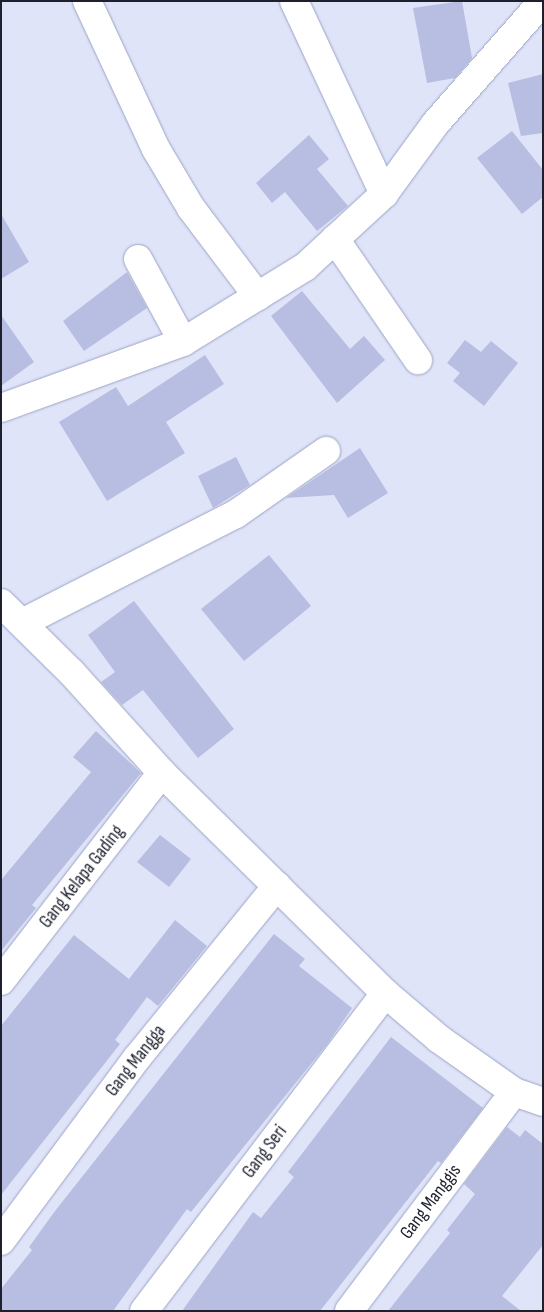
<!DOCTYPE html>
<html>
<head>
<meta charset="utf-8">
<style>
	body { margin:0 }
	#map { position:relative; width:544px; height:1312px; overflow:hidden; background:#dfe4f9; font-family:"Sofia Sans Condensed",sans-serif }
	div>[style] { position:absolute }
	.building>* { inset:0; background:#b7bee1 }
	.roads { filter:drop-shadow(0 0 1px #9da3c5) drop-shadow(0 0 1px #9da3c5) }
	.street>* { height:28px; margin:-14px; padding:0 14px; transform-origin:14px; border-radius:14px; background:#fff }
	span { translate:-50% -50%; white-space:nowrap; text-align:center; line-height:1.15; -webkit-text-stroke:4px #fff; paint-order:stroke }
	.street-label { font-size:19px; color:#1e202d }
	.frame { position:absolute; inset:0; border:2px solid #1e202d; pointer-events:none }
</style>
</head>
<body>
<div id="map">
	<div class="building">
		<i style="clip-path:polygon(462px 1px,472px 58px,455px 78px,427px 83px,413px 8px)"></i>
		<i style="clip-path:polygon(543px 74px,543px 133px,521px 136px,508px 83px)"></i>
		<i style="clip-path:polygon(512px 131px,543px 170px,543px 197px,522px 214px,477px 158px)"></i>
		<i style="clip-path:polygon(309px 135px,329px 159px,317px 169px,348px 206px,317px 231px,285px 192px,272px 203px,256px 183px)"></i>
		<i style="clip-path:polygon(1px 214px,29px 262px,1px 279px)"></i>
		<i style="clip-path:polygon(127px 272px,147px 308px,84px 351px,63px 321px)"></i>
		<i style="clip-path:polygon(302px 291px,350px 349px,364px 336px,385px 360px,337px 403px,271px 316px)"></i>
		<i style="clip-path:polygon(1px 315px,34px 362px,1px 386px)"></i>
		<i style="clip-path:polygon(465px 340px,481px 352px,491px 341px,518px 363px,484px 406px,453px 381px,460px 373px,447px 363px)"></i>
		<i style="clip-path:polygon(205px 355px,224px 384px,166px 422px,185px 453px,107px 501px,59px 422px,116px 387px,128px 406px)"></i>
		<i style="clip-path:polygon(360px 448px,388px 493px,348px 518px,334px 495px,286px 498px)"></i>
		<i style="clip-path:polygon(236px 457px,250px 485px,213px 508px,198px 476px)"></i>
		<i style="clip-path:polygon(269px 555px,311px 606px,244px 661px,201px 609px)"></i>
		<i style="clip-path:polygon(134px 601px,234px 729px,198px 758px,143px 690px,122px 705px,101px 682px,115px 672px,88px 635px)"></i>
		<i style="clip-path:polygon(96px 731px,141px 773px,32px 905px,36px 908px,1px 951px,1px 880px,91px 772px,73px 757px)"></i>
		<i style="clip-path:polygon(160px 835px,191px 859px,169px 887px,137px 862px)"></i>
		<i style="clip-path:polygon(175px 920px,207px 946px,158px 1006px,147px 997px,115px 1040px,120px 1044px,1px 1195px,1px 1026px,74px 935px,129px 979px)"></i>
		<i style="clip-path:polygon(274px 934px,305px 959px,299px 966px,352px 1008px,328px 1043px,191px 1212px,187px 1209px,113px 1311px,1px 1311px,1px 1289px,32px 1250px,29px 1247px,55px 1211px)"></i>
		<i style="clip-path:polygon(391px 1037px,483px 1108px,441px 1163px,438px 1161px,320px 1311px,182px 1311px,253px 1212px,261px 1218px,294px 1177px,288px 1172px)"></i>
		<i style="clip-path:polygon(507px 1127px,520px 1137px,525px 1130px,543px 1144px,543px 1245px,502px 1296px,521px 1311px,388px 1311px,450px 1233px,447px 1230px,475px 1194px,464px 1184px)"></i>
	</div>
	<div class="roads">
		<div class="street">
			<i style="left:87px;top:1px;width:163px;rotate:65deg"></i>
			<i style="left:156px;top:149px;width:69px;rotate:59.3deg"></i>
			<i style="left:191px;top:208px;width:111px;rotate:53deg"></i>
			<i style="left:294px;top:1px;width:213px;rotate:65deg"></i>
			<i style="left:335px;top:239px;width:147px;rotate:55.6deg"></i>
			<i style="left:138px;top:259px;width:94px;rotate:61.5deg"></i>
			<i style="left:1px;top:408px;width:194px;rotate:-19.9deg"></i>
			<i style="left:183px;top:342px;width:143px;rotate:-31.6deg"></i>
			<i style="left:305px;top:267px;width:108px;rotate:-42.7deg"></i>
			<i style="left:384px;top:194px;width:87px;rotate:-53.9deg"></i>
			<i style="left:435px;top:124px;width:164px;rotate:-48.7deg"></i>
			<i style="left:1px;top:603px;width:100px;rotate:44.6deg"></i>
			<i style="left:72px;top:673px;width:135px;rotate:48deg"></i>
			<i style="left:162px;top:773px;width:313px;rotate:44.6deg"></i>
			<i style="left:385px;top:993px;width:71px;rotate:40.4deg"></i>
			<i style="left:439px;top:1039px;width:92px;rotate:35.2deg"></i>
			<i style="left:514px;top:1092px;width:31px;rotate:19deg"></i>
			<i style="left:22px;top:623px;width:240px;rotate:-27deg"></i>
			<i style="left:236px;top:514px;width:110px;rotate:-35deg"></i>
			<i style="left:1px;top:981px;width:263px;rotate:-52.3deg"></i>
			<i style="left:1px;top:1241px;width:228px;rotate:-53.4deg"></i>
			<i style="left:137px;top:1058px;width:222px;rotate:-50.9deg"></i>
			<i style="left:144px;top:1311px;width:399px;rotate:-52.8deg"></i>
			<i style="left:349px;top:1311px;width:274px;rotate:-53deg"></i>
		</div>
	</div>
	<div class="street-label">
		<span style="left:82px;top:877px;rotate:-52deg">Gang Kelapa Gading</span>
		<span style="left:136px;top:1061px;rotate:-52deg">Gang Mangga</span>
		<span style="left:265px;top:1152px;rotate:-53deg">Gang Seri</span>
		<span style="left:431px;top:1202px;rotate:-53deg">Gang Manggis</span>
	</div>
	<div class="frame"></div>
</div>
</body>
</html>
